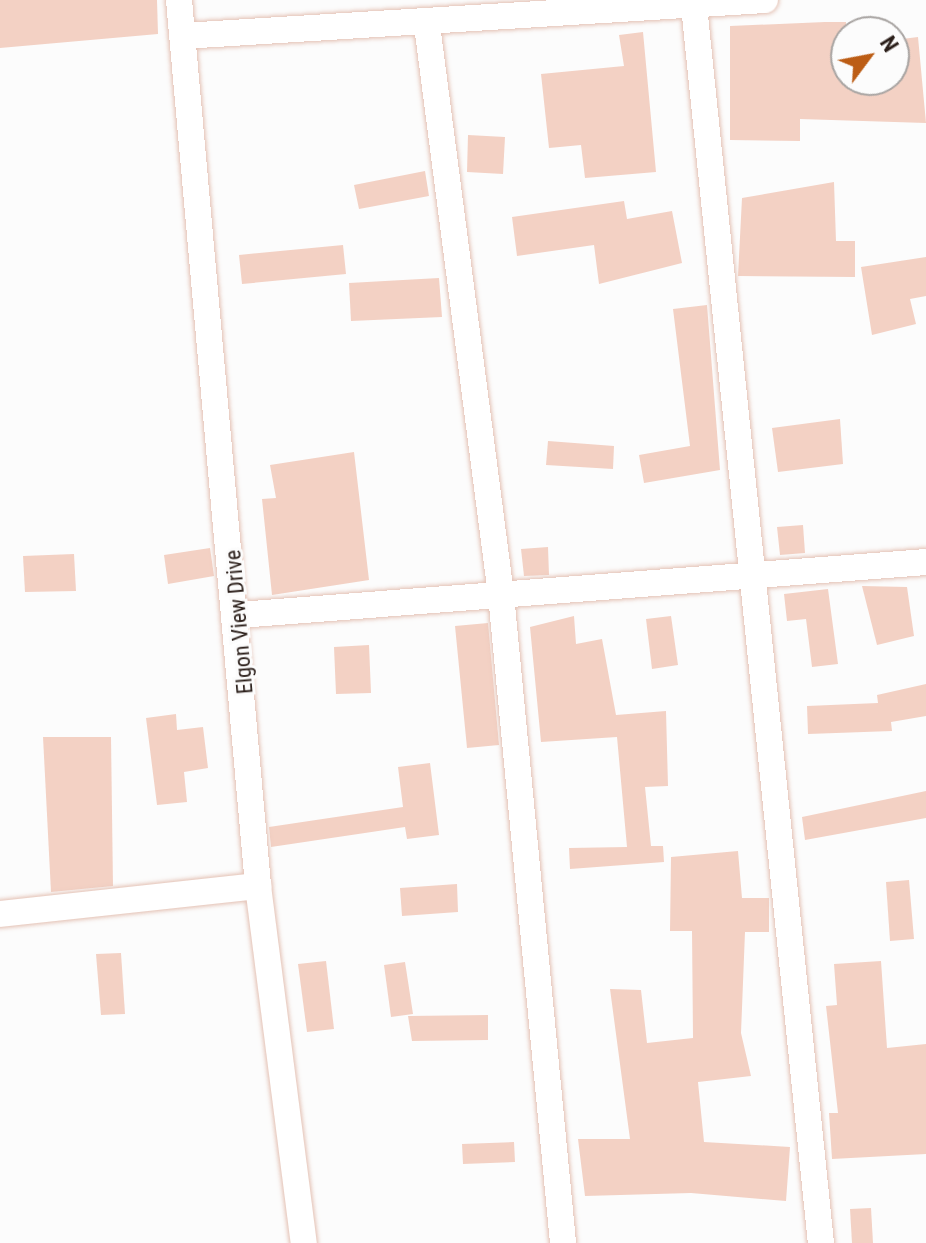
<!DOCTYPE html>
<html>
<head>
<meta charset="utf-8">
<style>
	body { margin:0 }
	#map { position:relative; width:926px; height:1243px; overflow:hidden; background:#fcfcfc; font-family:"Roboto Condensed",sans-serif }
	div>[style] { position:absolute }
	.building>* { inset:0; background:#f3d1c4 }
	.roads { filter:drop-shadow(0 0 2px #e4c2b5) drop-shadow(0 0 2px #e4c2b5) }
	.street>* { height:26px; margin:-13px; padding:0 13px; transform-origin:13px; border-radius:13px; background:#fff }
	span { translate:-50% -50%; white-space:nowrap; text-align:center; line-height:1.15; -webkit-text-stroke:6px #fcfcfc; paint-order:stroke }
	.street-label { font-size:22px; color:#2b1f1a }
	.north { position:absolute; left:830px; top:16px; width:80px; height:80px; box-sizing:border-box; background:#fcfcfc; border:2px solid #a8a4a2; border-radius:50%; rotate:58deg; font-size:22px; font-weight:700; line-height:32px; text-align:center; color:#2b1f1a }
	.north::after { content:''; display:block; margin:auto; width:28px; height:36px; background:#bc5d15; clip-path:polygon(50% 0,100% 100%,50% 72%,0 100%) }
</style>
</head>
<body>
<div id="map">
	<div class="building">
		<i style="clip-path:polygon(0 0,157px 0,158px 34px,0 48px)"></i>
		<i style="clip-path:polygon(825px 22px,846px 22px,846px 80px,894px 80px,894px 40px,918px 37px,926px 123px,800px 119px,800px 141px,730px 140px,730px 26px)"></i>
		<i style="clip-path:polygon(643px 32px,656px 172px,585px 178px,581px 145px,549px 148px,541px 74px,624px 66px,619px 35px)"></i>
		<i style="clip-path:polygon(468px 135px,505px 137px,503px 174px,467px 172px)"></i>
		<i style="clip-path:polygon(425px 171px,429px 196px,359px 209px,354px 185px)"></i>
		<i style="clip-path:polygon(834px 182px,836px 241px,855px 241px,855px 277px,738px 276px,742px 198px)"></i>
		<i style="clip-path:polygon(624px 201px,627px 219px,672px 211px,682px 263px,599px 284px,594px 245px,517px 256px,512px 217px)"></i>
		<i style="clip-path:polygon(343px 245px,346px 274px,242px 284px,239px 255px)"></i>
		<i style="clip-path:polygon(926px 257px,926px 296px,910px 299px,916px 324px,872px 335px,861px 267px)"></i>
		<i style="clip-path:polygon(439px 278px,442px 317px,351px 321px,349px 283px)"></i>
		<i style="clip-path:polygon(707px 305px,720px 470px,644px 483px,639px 455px,690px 446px,673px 309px)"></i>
		<i style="clip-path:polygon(840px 419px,843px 464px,778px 472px,772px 428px)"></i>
		<i style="clip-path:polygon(548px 441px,614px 446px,613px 469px,546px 465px)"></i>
		<i style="clip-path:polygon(354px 452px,369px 580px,272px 595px,262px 499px,276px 498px,270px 465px)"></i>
		<i style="clip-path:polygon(803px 525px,805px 553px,780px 555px,777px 527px)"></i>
		<i style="clip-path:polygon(548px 547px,549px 575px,524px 576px,521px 549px)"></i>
		<i style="clip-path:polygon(210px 548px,214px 576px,168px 584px,164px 555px)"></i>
		<i style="clip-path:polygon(74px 554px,76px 591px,25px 592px,23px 556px)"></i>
		<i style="clip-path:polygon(862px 586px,907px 587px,914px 636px,877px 645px)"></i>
		<i style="clip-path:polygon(828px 589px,838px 664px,812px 667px,806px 619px,787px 621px,784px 594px)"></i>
		<i style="clip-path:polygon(574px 616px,576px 644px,602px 639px,616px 715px,666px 711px,668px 786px,645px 787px,651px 846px,663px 846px,664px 862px,570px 869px,569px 848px,627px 847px,617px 737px,541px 742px,530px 627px)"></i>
		<i style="clip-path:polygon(671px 616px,678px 665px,652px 669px,646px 619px)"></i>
		<i style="clip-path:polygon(488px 623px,499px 745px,467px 748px,455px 626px)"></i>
		<i style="clip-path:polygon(369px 645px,371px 693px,336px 694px,334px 647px)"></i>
		<i style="clip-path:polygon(926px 684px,926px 716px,891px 722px,892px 731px,808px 734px,807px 706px,878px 703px,877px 695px)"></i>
		<i style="clip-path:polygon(176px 714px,177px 730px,203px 727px,208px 768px,184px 772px,187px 802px,157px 805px,146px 718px)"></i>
		<i style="clip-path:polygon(43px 737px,111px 737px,113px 886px,51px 892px)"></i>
		<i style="clip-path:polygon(430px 763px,439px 835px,407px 839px,405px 827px,271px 847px,269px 827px,403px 807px,398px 767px)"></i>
		<i style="clip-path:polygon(926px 791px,926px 818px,805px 840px,802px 817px)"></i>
		<i style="clip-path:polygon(738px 851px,742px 898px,769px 898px,769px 932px,745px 932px,741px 1033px,751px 1076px,698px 1082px,704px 1142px,790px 1147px,786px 1201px,691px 1193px,585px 1196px,578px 1139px,630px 1139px,610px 989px,641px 990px,647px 1043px,693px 1038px,692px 931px,670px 931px,671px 857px)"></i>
		<i style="clip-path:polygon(909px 880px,914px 939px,890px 941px,886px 882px)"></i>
		<i style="clip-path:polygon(457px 884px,458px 912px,402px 916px,400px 888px)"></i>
		<i style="clip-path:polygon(121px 953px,125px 1014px,101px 1015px,96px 954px)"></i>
		<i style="clip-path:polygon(326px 961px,334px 1029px,307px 1032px,298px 964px)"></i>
		<i style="clip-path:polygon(881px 961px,887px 1048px,926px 1044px,926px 1154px,832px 1159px,829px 1113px,838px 1113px,826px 1006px,837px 1005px,834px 964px)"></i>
		<i style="clip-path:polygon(405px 962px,413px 1014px,391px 1017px,384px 965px)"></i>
		<i style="clip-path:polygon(488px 1015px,488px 1040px,412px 1041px,408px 1016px)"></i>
		<i style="clip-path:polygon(514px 1142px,515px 1162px,463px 1164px,462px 1144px)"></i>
		<i style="clip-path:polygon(871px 1208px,873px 1243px,852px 1243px,850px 1209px)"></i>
	</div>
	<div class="roads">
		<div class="street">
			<i style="left:179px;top:0;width:890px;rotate:84.9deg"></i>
			<i style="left:258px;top:886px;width:360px;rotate:82.7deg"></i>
			<i style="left:694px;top:6px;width:1244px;rotate:84.14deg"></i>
			<i style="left:427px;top:25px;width:575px;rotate:82.6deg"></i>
			<i style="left:501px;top:595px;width:651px;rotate:84.53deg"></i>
			<i style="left:183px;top:36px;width:583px;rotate:-3.54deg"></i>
			<i style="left:239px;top:615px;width:689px;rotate:-4.41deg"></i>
			<i style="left:0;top:914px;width:260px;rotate:-6.2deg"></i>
		</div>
	</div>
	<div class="street-label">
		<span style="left:239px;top:622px;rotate:-95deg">Elgon View Drive</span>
	</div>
	<div class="north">N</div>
</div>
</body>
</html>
